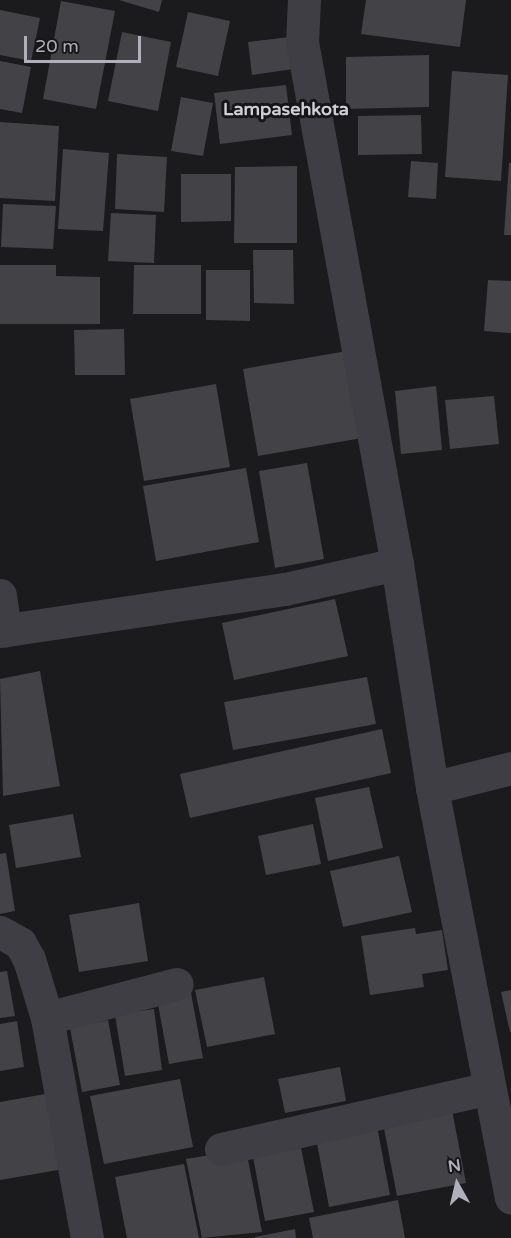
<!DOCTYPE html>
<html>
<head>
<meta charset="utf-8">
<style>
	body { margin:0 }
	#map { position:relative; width:511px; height:1238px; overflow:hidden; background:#1b1b1d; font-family:"Varela Round",sans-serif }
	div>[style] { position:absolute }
	.building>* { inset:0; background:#434347 }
	.minor>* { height:33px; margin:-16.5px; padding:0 16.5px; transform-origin:16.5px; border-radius:16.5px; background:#3f3e44 }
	span { translate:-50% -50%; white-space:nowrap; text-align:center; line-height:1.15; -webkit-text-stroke:6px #161618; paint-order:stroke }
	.quarter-label { font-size:18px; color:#cfd0d8; font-weight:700 }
	.north { position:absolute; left:427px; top:1154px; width:60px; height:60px; -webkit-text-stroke:4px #161618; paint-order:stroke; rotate:352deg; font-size:16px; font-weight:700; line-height:24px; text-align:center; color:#afb0bb }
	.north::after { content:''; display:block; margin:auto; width:21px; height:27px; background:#afb0bb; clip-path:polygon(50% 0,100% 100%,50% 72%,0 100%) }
	.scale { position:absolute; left:24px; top:36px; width:117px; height:27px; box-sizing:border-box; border:3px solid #afb0bb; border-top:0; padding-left:8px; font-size:18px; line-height:21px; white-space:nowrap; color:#afb0bb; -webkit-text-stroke:4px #161618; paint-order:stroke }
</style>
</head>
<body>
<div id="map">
	<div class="building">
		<i style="clip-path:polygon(119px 0,162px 0,159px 12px)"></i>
		<i style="clip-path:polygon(366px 0,466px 0,460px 47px,361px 34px)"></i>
		<i style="clip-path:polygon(61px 1px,115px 11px,96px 109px,43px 99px)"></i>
		<i style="clip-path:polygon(0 10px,40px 18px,31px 61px,0 55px)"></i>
		<i style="clip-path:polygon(188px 12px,230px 21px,218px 76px,176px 67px)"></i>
		<i style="clip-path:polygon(122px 32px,171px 42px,158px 111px,108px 101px)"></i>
		<i style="clip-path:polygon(290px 37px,293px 69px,252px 75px,248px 42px)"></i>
		<i style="clip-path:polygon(429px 55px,429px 107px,346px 109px,346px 57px)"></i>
		<i style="clip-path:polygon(0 61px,31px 67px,22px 113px,0 109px)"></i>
		<i style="clip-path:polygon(452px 71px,508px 75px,501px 181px,445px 177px)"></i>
		<i style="clip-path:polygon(286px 85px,292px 135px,220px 144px,214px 93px)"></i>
		<i style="clip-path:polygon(181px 97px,213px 103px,203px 156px,171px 151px)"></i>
		<i style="clip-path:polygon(421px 115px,422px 154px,358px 155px,358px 116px)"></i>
		<i style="clip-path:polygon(0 122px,59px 126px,55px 201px,0 198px)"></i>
		<i style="clip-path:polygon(63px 149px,109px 153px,103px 231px,58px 229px)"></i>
		<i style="clip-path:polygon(117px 154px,167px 157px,164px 212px,115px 209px)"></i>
		<i style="clip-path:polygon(411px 161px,438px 163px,436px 199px,408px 197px)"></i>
		<i style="clip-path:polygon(509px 163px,511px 163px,511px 235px,504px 235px)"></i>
		<i style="clip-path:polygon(297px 166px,297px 243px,234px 243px,235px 167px)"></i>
		<i style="clip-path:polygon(181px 174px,231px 174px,231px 221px,181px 222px)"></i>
		<i style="clip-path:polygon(3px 204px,56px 206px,53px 249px,1px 247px)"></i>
		<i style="clip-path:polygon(111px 213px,156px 215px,154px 263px,108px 261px)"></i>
		<i style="clip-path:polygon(253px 250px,293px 250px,294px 304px,254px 303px)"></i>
		<i style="clip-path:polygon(0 265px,56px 265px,56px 276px,100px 277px,100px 324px,0 324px)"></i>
		<i style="clip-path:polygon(134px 265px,201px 265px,201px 314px,133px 314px)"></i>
		<i style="clip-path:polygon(206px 270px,250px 270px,250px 321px,206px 320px)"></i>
		<i style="clip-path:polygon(488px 280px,511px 281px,511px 333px,484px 331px)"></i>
		<i style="clip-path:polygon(124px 329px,125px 375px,75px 375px,74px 330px)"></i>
		<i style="clip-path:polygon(347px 351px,362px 438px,258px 456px,243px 369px)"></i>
		<i style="clip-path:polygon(216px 384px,230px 467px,144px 481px,130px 399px)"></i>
		<i style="clip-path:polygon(436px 386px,442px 450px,401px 454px,395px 391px)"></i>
		<i style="clip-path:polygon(494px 396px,499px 444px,450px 449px,445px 400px)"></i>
		<i style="clip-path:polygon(307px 463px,324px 559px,275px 568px,259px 471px)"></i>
		<i style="clip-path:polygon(246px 468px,259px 542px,156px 561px,143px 486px)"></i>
		<i style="clip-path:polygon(335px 599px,348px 656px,234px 680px,222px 623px)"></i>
		<i style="clip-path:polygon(40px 671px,60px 786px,3px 796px,0 679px)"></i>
		<i style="clip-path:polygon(367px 677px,376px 724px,233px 750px,224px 702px)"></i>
		<i style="clip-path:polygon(382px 729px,391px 773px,190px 818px,180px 774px)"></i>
		<i style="clip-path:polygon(369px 787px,383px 848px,328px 861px,315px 798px)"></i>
		<i style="clip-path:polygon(73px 814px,81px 857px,16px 868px,9px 825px)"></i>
		<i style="clip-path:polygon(313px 824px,321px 864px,266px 875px,258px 836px)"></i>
		<i style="clip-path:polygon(6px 853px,15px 911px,0 914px,0 854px)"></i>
		<i style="clip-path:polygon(399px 856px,412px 912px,343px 927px,330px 871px)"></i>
		<i style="clip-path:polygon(139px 903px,148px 961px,79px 972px,69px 915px)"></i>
		<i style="clip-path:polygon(415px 928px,416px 934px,442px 930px,448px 970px,422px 974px,424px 987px,370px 995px,361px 936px)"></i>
		<i style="clip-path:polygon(7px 971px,15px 1016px,0 1018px,0 972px)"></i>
		<i style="clip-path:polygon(264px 977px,275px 1034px,207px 1047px,195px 990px)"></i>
		<i style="clip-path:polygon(511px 990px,511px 1032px,510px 1032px,501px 992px)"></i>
		<i style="clip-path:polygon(191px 993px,203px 1058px,169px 1064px,157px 999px)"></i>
		<i style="clip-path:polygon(154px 1009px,162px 1070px,125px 1076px,115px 1015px)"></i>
		<i style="clip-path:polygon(108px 1020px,120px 1085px,82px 1092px,70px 1028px)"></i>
		<i style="clip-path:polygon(17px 1021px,24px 1067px,0 1071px,0 1024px)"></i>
		<i style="clip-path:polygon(340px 1067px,346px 1101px,285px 1113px,278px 1079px)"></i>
		<i style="clip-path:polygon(180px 1079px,193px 1147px,104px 1164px,90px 1096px)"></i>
		<i style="clip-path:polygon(51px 1093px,64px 1169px,0 1180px,0 1102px)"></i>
		<i style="clip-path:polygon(451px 1105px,466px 1183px,397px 1196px,382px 1118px)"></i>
		<i style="clip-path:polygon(376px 1121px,390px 1195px,329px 1207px,315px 1133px)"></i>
		<i style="clip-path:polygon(301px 1148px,314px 1212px,265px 1221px,253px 1157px)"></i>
		<i style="clip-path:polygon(246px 1149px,262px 1232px,202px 1238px,186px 1159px)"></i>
		<i style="clip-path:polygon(184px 1164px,199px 1238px,127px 1238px,115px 1177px)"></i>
		<i style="clip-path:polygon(398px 1200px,405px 1238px,313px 1238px,309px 1218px)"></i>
		<i style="clip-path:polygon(295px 1229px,296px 1238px,255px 1238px,255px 1237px)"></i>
	</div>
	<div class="minor">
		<i style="left:304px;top:0;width:42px;rotate:92.7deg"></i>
		<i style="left:302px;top:42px;width:531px;rotate:79.69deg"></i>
		<i style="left:397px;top:564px;width:227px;rotate:81.1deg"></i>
		<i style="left:432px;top:788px;width:417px;rotate:79.1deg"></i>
		<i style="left:0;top:595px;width:36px;rotate:82deg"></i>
		<i style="left:0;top:631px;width:288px;rotate:-8.4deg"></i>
		<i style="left:285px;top:589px;width:115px;rotate:-12.6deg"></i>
		<i style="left:432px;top:788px;width:81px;rotate:-14.2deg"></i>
		<i style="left:0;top:932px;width:23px;rotate:29deg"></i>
		<i style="left:20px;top:943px;width:18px;rotate:61deg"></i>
		<i style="left:29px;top:959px;width:62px;rotate:73deg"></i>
		<i style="left:47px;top:1018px;width:224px;rotate:79.7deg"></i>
		<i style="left:47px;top:1018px;width:134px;rotate:-14.7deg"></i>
		<i style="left:221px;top:1149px;width:275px;rotate:-12.8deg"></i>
	</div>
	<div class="quarter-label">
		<span style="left:286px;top:109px">Lampasehkota</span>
	</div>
	<div class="north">N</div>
	<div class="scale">20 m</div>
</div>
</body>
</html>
